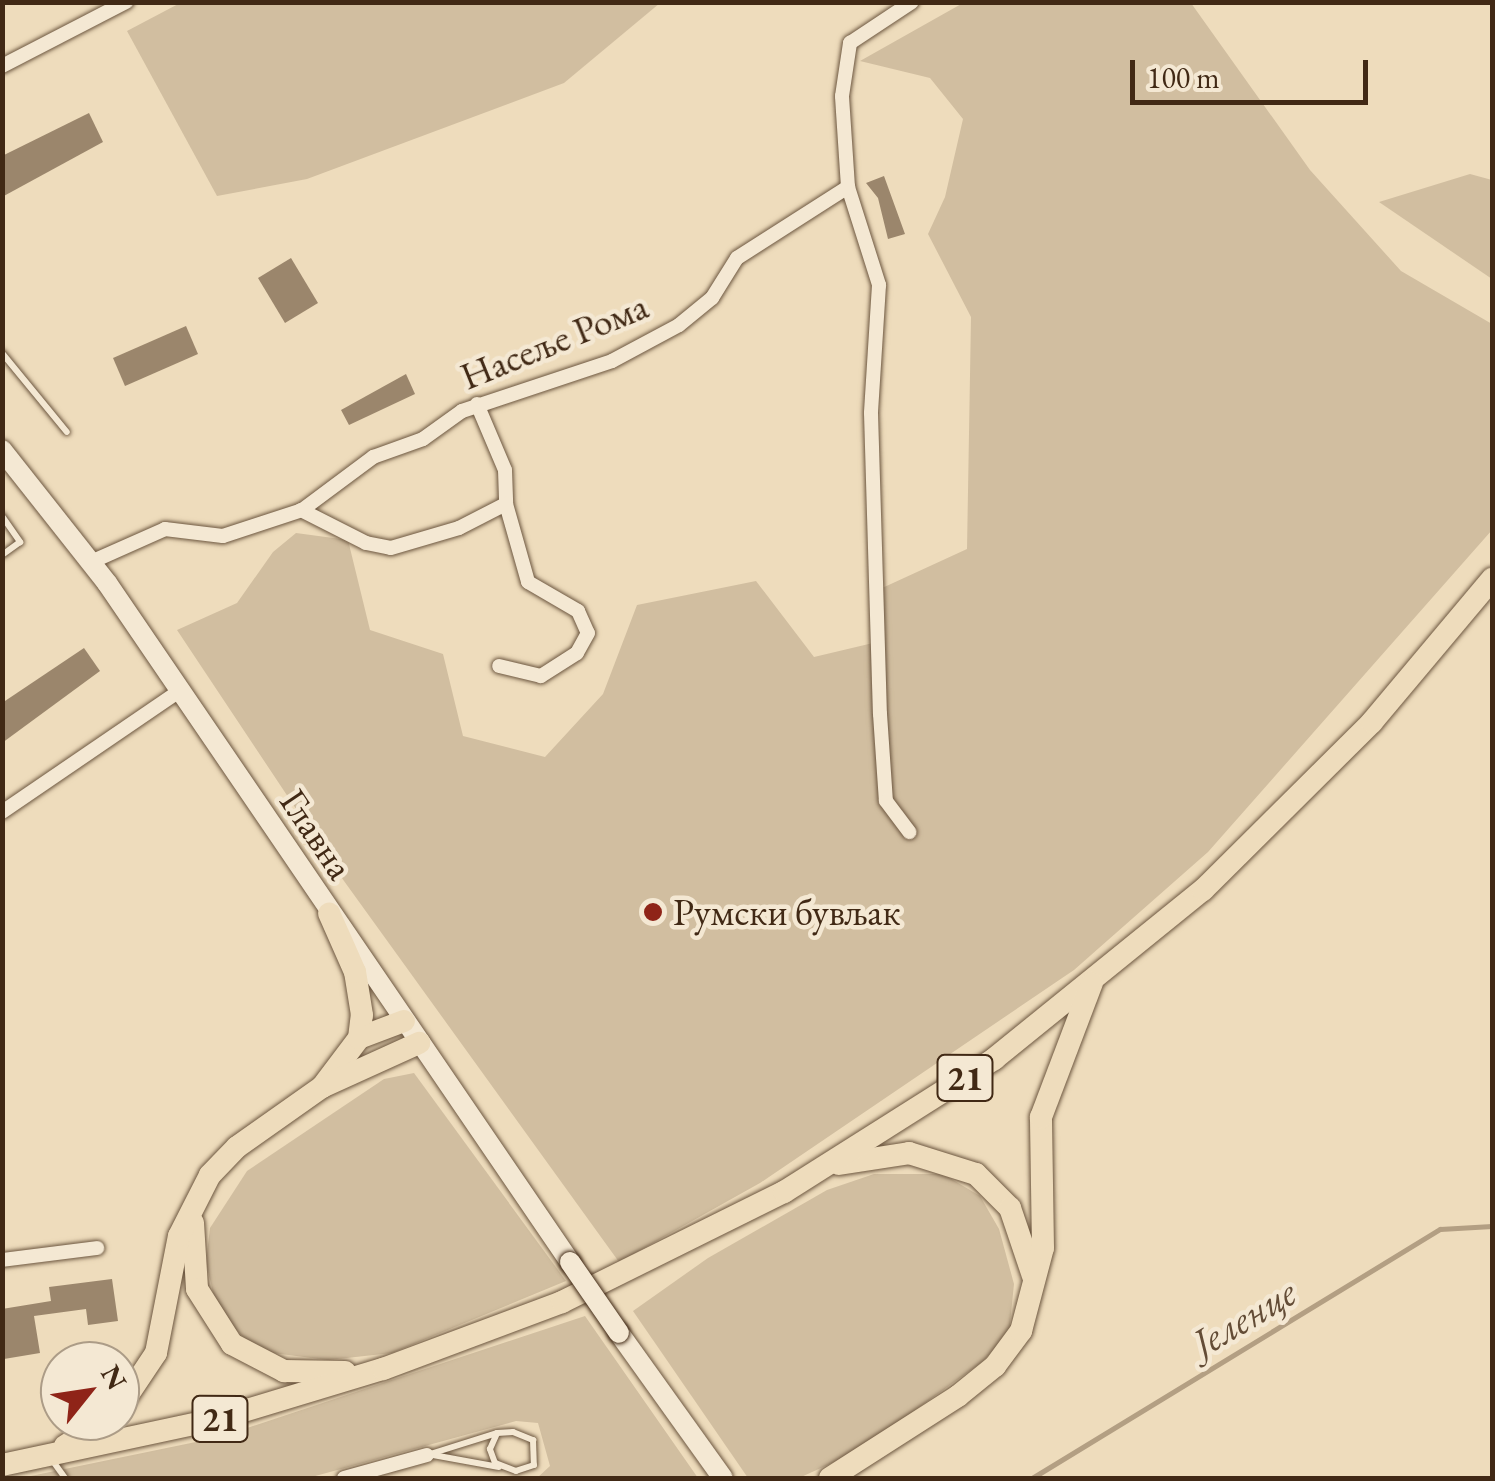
<!DOCTYPE html>
<html>
<head>
<meta charset="utf-8">
<style>
	body { margin:0 }
	#map { position:relative; width:1495px; height:1481px; overflow:hidden; background:#eedcbc; font-family:"EB Garamond",serif }
	div>[style] { position:absolute }
	.green>* { inset:0; background:#d1bea0 }
	.stream>* { height:5px; margin:-2.5px; padding:0 2.5px; transform-origin:2.5px; border-radius:2.5px; background:#b39f83 }
	.building>* { inset:0; background:#9b866c }
	.roads { filter:drop-shadow(0 0 2px #6c563f) drop-shadow(0 0 2px #6c563f) }
	.lane>* { height:6px; margin:-3px; padding:0 3px; transform-origin:3px; border-radius:3px; background:#f4e8d3 }
	.street>* { height:14px; margin:-7px; padding:0 7px; transform-origin:7px; border-radius:7px; background:#f4e8d3 }
	.secondary>* { height:20px; margin:-10px; padding:0 10px; transform-origin:10px; border-radius:10px; background:#f4e8d3 }
	.primary>* { height:22px; margin:-11px; padding:0 11px; transform-origin:11px; border-radius:11px; background:#eedcbc }
	.bridges { filter:drop-shadow(0 0 2px #412915) drop-shadow(0 0 2px #412915) }
	.secondary-bridge>* { height:20px; margin:-10px; padding:0 10px; transform-origin:10px; border-radius:10px; background:#f4e8d3 }
	.dots>* { width:28px; height:28px; translate:-50% -50%; box-sizing:border-box; border:5px solid #f4e8d3; border-radius:50% }
	span { translate:-50% -50%; white-space:nowrap; text-align:center; line-height:1.15; -webkit-text-stroke:9px #f4e8d3; paint-order:stroke }
	.shield-label span { padding:2px 8px; background:#f4e8d3; border:2px solid; border-radius:8px; -webkit-text-stroke-width:0 }
	.shield-label { font-size:35px; color:#412915; font-weight:700 }
	.street-label { font-size:38px; color:#412915 }
	.poi-label { font-size:38px; color:#412915 }
	.left { translate:0 -50%; text-align:left }
	.water-label { font-size:40px; color:#634c36; font-style:italic }
	.frame { position:absolute; inset:0; border:5px solid #412915; pointer-events:none }
	.north { position:absolute; left:40px; top:1341px; width:100px; height:100px; box-sizing:border-box; background:#f4e8d3; border:2px solid #ac9c87; border-radius:50%; rotate:60deg; font-size:28px; font-weight:700; line-height:40px; text-align:center; color:#412915 }
	.north::after { content:''; display:block; margin:auto; width:35px; height:45px; background:#8f2418; clip-path:polygon(50% 0,100% 100%,50% 72%,0 100%) }
	.scale { position:absolute; left:1130px; top:60px; width:238px; height:45px; box-sizing:border-box; border:5px solid #412915; border-top:0; padding-left:12px; font-size:30px; line-height:35px; white-space:nowrap; color:#412915; -webkit-text-stroke:8px #f4e8d3; paint-order:stroke }
</style>
</head>
<body>
<div id="map">
	<div class="green">
		<i style="clip-path:polygon(182px 2px,660px 2px,660px 3px,564px 83px,307px 179px,217px 196px,127px 31px)"></i>
		<i style="clip-path:polygon(963px 3px,1191px 3px,1310px 170px,1401px 271px,1492px 324px,1492px 530px,1208px 852px,1074px 970px,760px 1183px,619px 1262px,344px 881px,177px 630px,237px 603px,273px 552px,296px 533px,348px 540px,370px 630px,443px 654px,463px 736px,545px 757px,603px 694px,637px 605px,756px 581px,814px 657px,873px 643px,880px 589px,967px 549px,971px 317px,928px 234px,945px 197px,963px 119px,930px 78px,860px 61px)"></i>
		<i style="clip-path:polygon(1470px 174px,1492px 180px,1492px 279px,1379px 202px)"></i>
		<i style="clip-path:polygon(414px 1073px,566px 1281px,392px 1353px,328px 1360px,257px 1351px,217px 1310px,206px 1262px,210px 1228px,247px 1171px,384px 1079px)"></i>
		<i style="clip-path:polygon(874px 1174px,943px 1174px,980px 1196px,999px 1229px,1014px 1284px,1009px 1333px,982px 1362px,858px 1451px,799px 1478px,748px 1478px,633px 1311px,708px 1258px,827px 1190px)"></i>
		<i style="clip-path:polygon(585px 1316px,698px 1478px,537px 1478px,550px 1466px,538px 1423px,516px 1421px,308px 1478px,21px 1478px,220px 1437px)"></i>
	</div>
	<div class="stream">
		<i style="left:1032px;top:1478px;width:478px;rotate:-31.4deg"></i>
		<i style="left:1440px;top:1229px;width:52px;rotate:-3.3deg"></i>
	</div>
	<div class="building">
		<i style="clip-path:polygon(89px 113px,103px 142px,2px 197px,2px 156px)"></i>
		<i style="clip-path:polygon(884px 176px,905px 234px,888px 239px,878px 198px,866px 183px)"></i>
		<i style="clip-path:polygon(291px 258px,318px 303px,285px 323px,258px 278px)"></i>
		<i style="clip-path:polygon(186px 326px,198px 354px,125px 386px,113px 358px)"></i>
		<i style="clip-path:polygon(406px 374px,415px 394px,349px 425px,341px 410px)"></i>
		<i style="clip-path:polygon(84px 648px,100px 671px,2px 743px,2px 703px)"></i>
		<i style="clip-path:polygon(112px 1279px,118px 1321px,88px 1325px,86px 1309px,34px 1316px,40px 1353px,4px 1359px,2px 1309px,51px 1301px,49px 1287px)"></i>
	</div>
	<div class="roads">
		<div class="lane">
			<i style="left:2px;top:353px;width:102px;rotate:50.6deg"></i>
			<i style="left:2px;top:516px;width:32px;rotate:55deg"></i>
			<i style="left:20px;top:542px;width:22px;rotate:144deg"></i>
			<i style="left:427px;top:1455px;width:73px;rotate:-17.4deg"></i>
			<i style="left:497px;top:1433px;width:16px;rotate:-4deg"></i>
			<i style="left:513px;top:1432px;width:22px;rotate:22deg"></i>
			<i style="left:533px;top:1440px;width:25px;rotate:88deg"></i>
			<i style="left:534px;top:1465px;width:19px;rotate:162deg"></i>
			<i style="left:516px;top:1471px;width:22px;rotate:-159deg"></i>
			<i style="left:495px;top:1463px;width:15px;rotate:-110deg"></i>
			<i style="left:490px;top:1449px;width:17px;rotate:-66deg"></i>
			<i style="left:433px;top:1455px;width:67px;rotate:10.3deg"></i>
			<i style="left:52px;top:1460px;width:22px;rotate:54deg"></i>
		</div>
		<div class="street">
			<i style="left:2px;top:66px;width:140px;rotate:-27.3deg"></i>
			<i style="left:848px;top:187px;width:103px;rotate:72.4deg"></i>
			<i style="left:879px;top:285px;width:128px;rotate:93.6deg"></i>
			<i style="left:871px;top:413px;width:301px;rotate:88.3deg"></i>
			<i style="left:880px;top:714px;width:87px;rotate:86.1deg"></i>
			<i style="left:886px;top:801px;width:39px;rotate:53deg"></i>
			<i style="left:477px;top:404px;width:72px;rotate:67deg"></i>
			<i style="left:505px;top:470px;width:34px;rotate:88deg"></i>
			<i style="left:506px;top:504px;width:81px;rotate:74.2deg"></i>
			<i style="left:528px;top:582px;width:58px;rotate:30.1deg"></i>
			<i style="left:578px;top:611px;width:24px;rotate:66deg"></i>
			<i style="left:588px;top:633px;width:23px;rotate:119deg"></i>
			<i style="left:577px;top:653px;width:43px;rotate:147.4deg"></i>
			<i style="left:541px;top:676px;width:43px;rotate:-166.6deg"></i>
			<i style="left:301px;top:510px;width:73px;rotate:26.9deg"></i>
			<i style="left:366px;top:543px;width:25px;rotate:11deg"></i>
			<i style="left:391px;top:548px;width:71px;rotate:-16.4deg"></i>
			<i style="left:459px;top:528px;width:53px;rotate:-27.1deg"></i>
			<i style="left:91px;top:562px;width:81px;rotate:-24deg"></i>
			<i style="left:165px;top:529px;width:58px;rotate:6.9deg"></i>
			<i style="left:223px;top:536px;width:83px;rotate:-18.2deg"></i>
			<i style="left:302px;top:510px;width:89px;rotate:-36.7deg"></i>
			<i style="left:373px;top:457px;width:53px;rotate:-19.8deg"></i>
			<i style="left:423px;top:439px;width:48px;rotate:-35.7deg"></i>
			<i style="left:462px;top:411px;width:158px;rotate:-18.4deg"></i>
			<i style="left:612px;top:361px;width:76px;rotate:-28.2deg"></i>
			<i style="left:679px;top:325px;width:43px;rotate:-39.3deg"></i>
			<i style="left:712px;top:298px;width:47px;rotate:-58deg"></i>
			<i style="left:737px;top:258px;width:132px;rotate:-32.6deg"></i>
			<i style="left:848px;top:187px;width:91px;rotate:-93.8deg"></i>
			<i style="left:842px;top:96px;width:54px;rotate:-81.4deg"></i>
			<i style="left:850px;top:43px;width:74px;rotate:-33.5deg"></i>
			<i style="left:2px;top:812px;width:217px;rotate:-34.3deg"></i>
			<i style="left:2px;top:1260px;width:96px;rotate:-7.2deg"></i>
			<i style="left:344px;top:1478px;width:86px;rotate:-15.5deg"></i>
		</div>
		<div class="secondary">
			<i style="left:2px;top:450px;width:169px;rotate:51.7deg"></i>
			<i style="left:107px;top:583px;width:822px;rotate:55.71deg"></i>
			<i style="left:619px;top:1333px;width:178px;rotate:54.4deg"></i>
		</div>
		<div class="primary">
			<i style="left:359px;top:1038px;width:48px;rotate:-20.7deg"></i>
			<i style="left:322px;top:1087px;width:61px;rotate:-52.9deg"></i>
			<i style="left:359px;top:1038px;width:23px;rotate:-83deg"></i>
			<i style="left:362px;top:1015px;width:44px;rotate:-99.2deg"></i>
			<i style="left:355px;top:972px;width:64px;rotate:-113.8deg"></i>
			<i style="left:839px;top:1164px;width:71px;rotate:-8.9deg"></i>
			<i style="left:909px;top:1153px;width:70px;rotate:17.4deg"></i>
			<i style="left:976px;top:1174px;width:48px;rotate:45deg"></i>
			<i style="left:1010px;top:1208px;width:72px;rotate:71.3deg"></i>
			<i style="left:193px;top:1223px;width:66px;rotate:86.5deg"></i>
			<i style="left:197px;top:1289px;width:65px;rotate:57.5deg"></i>
			<i style="left:232px;top:1344px;width:59px;rotate:27.4deg"></i>
			<i style="left:284px;top:1371px;width:61px;rotate:0.9deg"></i>
			<i style="left:120px;top:1407px;width:65px;rotate:-56.3deg"></i>
			<i style="left:156px;top:1353px;width:119px;rotate:-78.9deg"></i>
			<i style="left:179px;top:1236px;width:68px;rotate:-63.1deg"></i>
			<i style="left:210px;top:1175px;width:39px;rotate:-46deg"></i>
			<i style="left:237px;top:1147px;width:104px;rotate:-35.2deg"></i>
			<i style="left:322px;top:1087px;width:107px;rotate:-24.4deg"></i>
			<i style="left:65px;top:1446px;width:46px;rotate:-32.7deg"></i>
			<i style="left:2px;top:1465px;width:220px;rotate:-12.1deg"></i>
			<i style="left:217px;top:1419px;width:173px;rotate:-16.8deg"></i>
			<i style="left:383px;top:1369px;width:191px;rotate:-20.5deg"></i>
			<i style="left:562px;top:1302px;width:248px;rotate:-26.4deg"></i>
			<i style="left:784px;top:1192px;width:249px;rotate:-32.3deg"></i>
			<i style="left:994px;top:1059px;width:269px;rotate:-39deg"></i>
			<i style="left:1203px;top:890px;width:238px;rotate:-44.8deg"></i>
			<i style="left:1372px;top:722px;width:187px;rotate:-50deg"></i>
			<i style="left:830px;top:1478px;width:152px;rotate:-32.6deg"></i>
			<i style="left:958px;top:1396px;width:48px;rotate:-39deg"></i>
			<i style="left:995px;top:1366px;width:44px;rotate:-53.4deg"></i>
			<i style="left:1021px;top:1331px;width:86px;rotate:-75.2deg"></i>
			<i style="left:1043px;top:1248px;width:131px;rotate:-90.9deg"></i>
			<i style="left:1041px;top:1117px;width:143px;rotate:-69.2deg"></i>
		</div>
	</div>
	<div class="bridges">
		<div class="secondary-bridge">
			<i style="left:570px;top:1262px;width:86px;rotate:55.4deg"></i>
		</div>
	</div>
	<div class="dots">
		<i style="left:653px;top:912px;background:#8f2418"></i>
	</div>
	<div class="shield-label">
		<span style="left:965px;top:1078px">21</span>
		<span style="left:220px;top:1419px">21</span>
	</div>
	<div class="street-label">
		<span style="left:554px;top:341px;rotate:-22deg">Насеље Рома</span>
		<span style="left:317px;top:834px;rotate:56deg">Главна</span>
	</div>
	<div class="poi-label">
		<span class="left" style="left:673px;top:912px">Румски бувљак</span>
	</div>
	<div class="water-label">
		<span style="left:1244px;top:1317px;rotate:-31deg">Јеленце</span>
	</div>
	<div class="frame"></div>
	<div class="north">N</div>
	<div class="scale">100 m</div>
</div>
</body>
</html>
